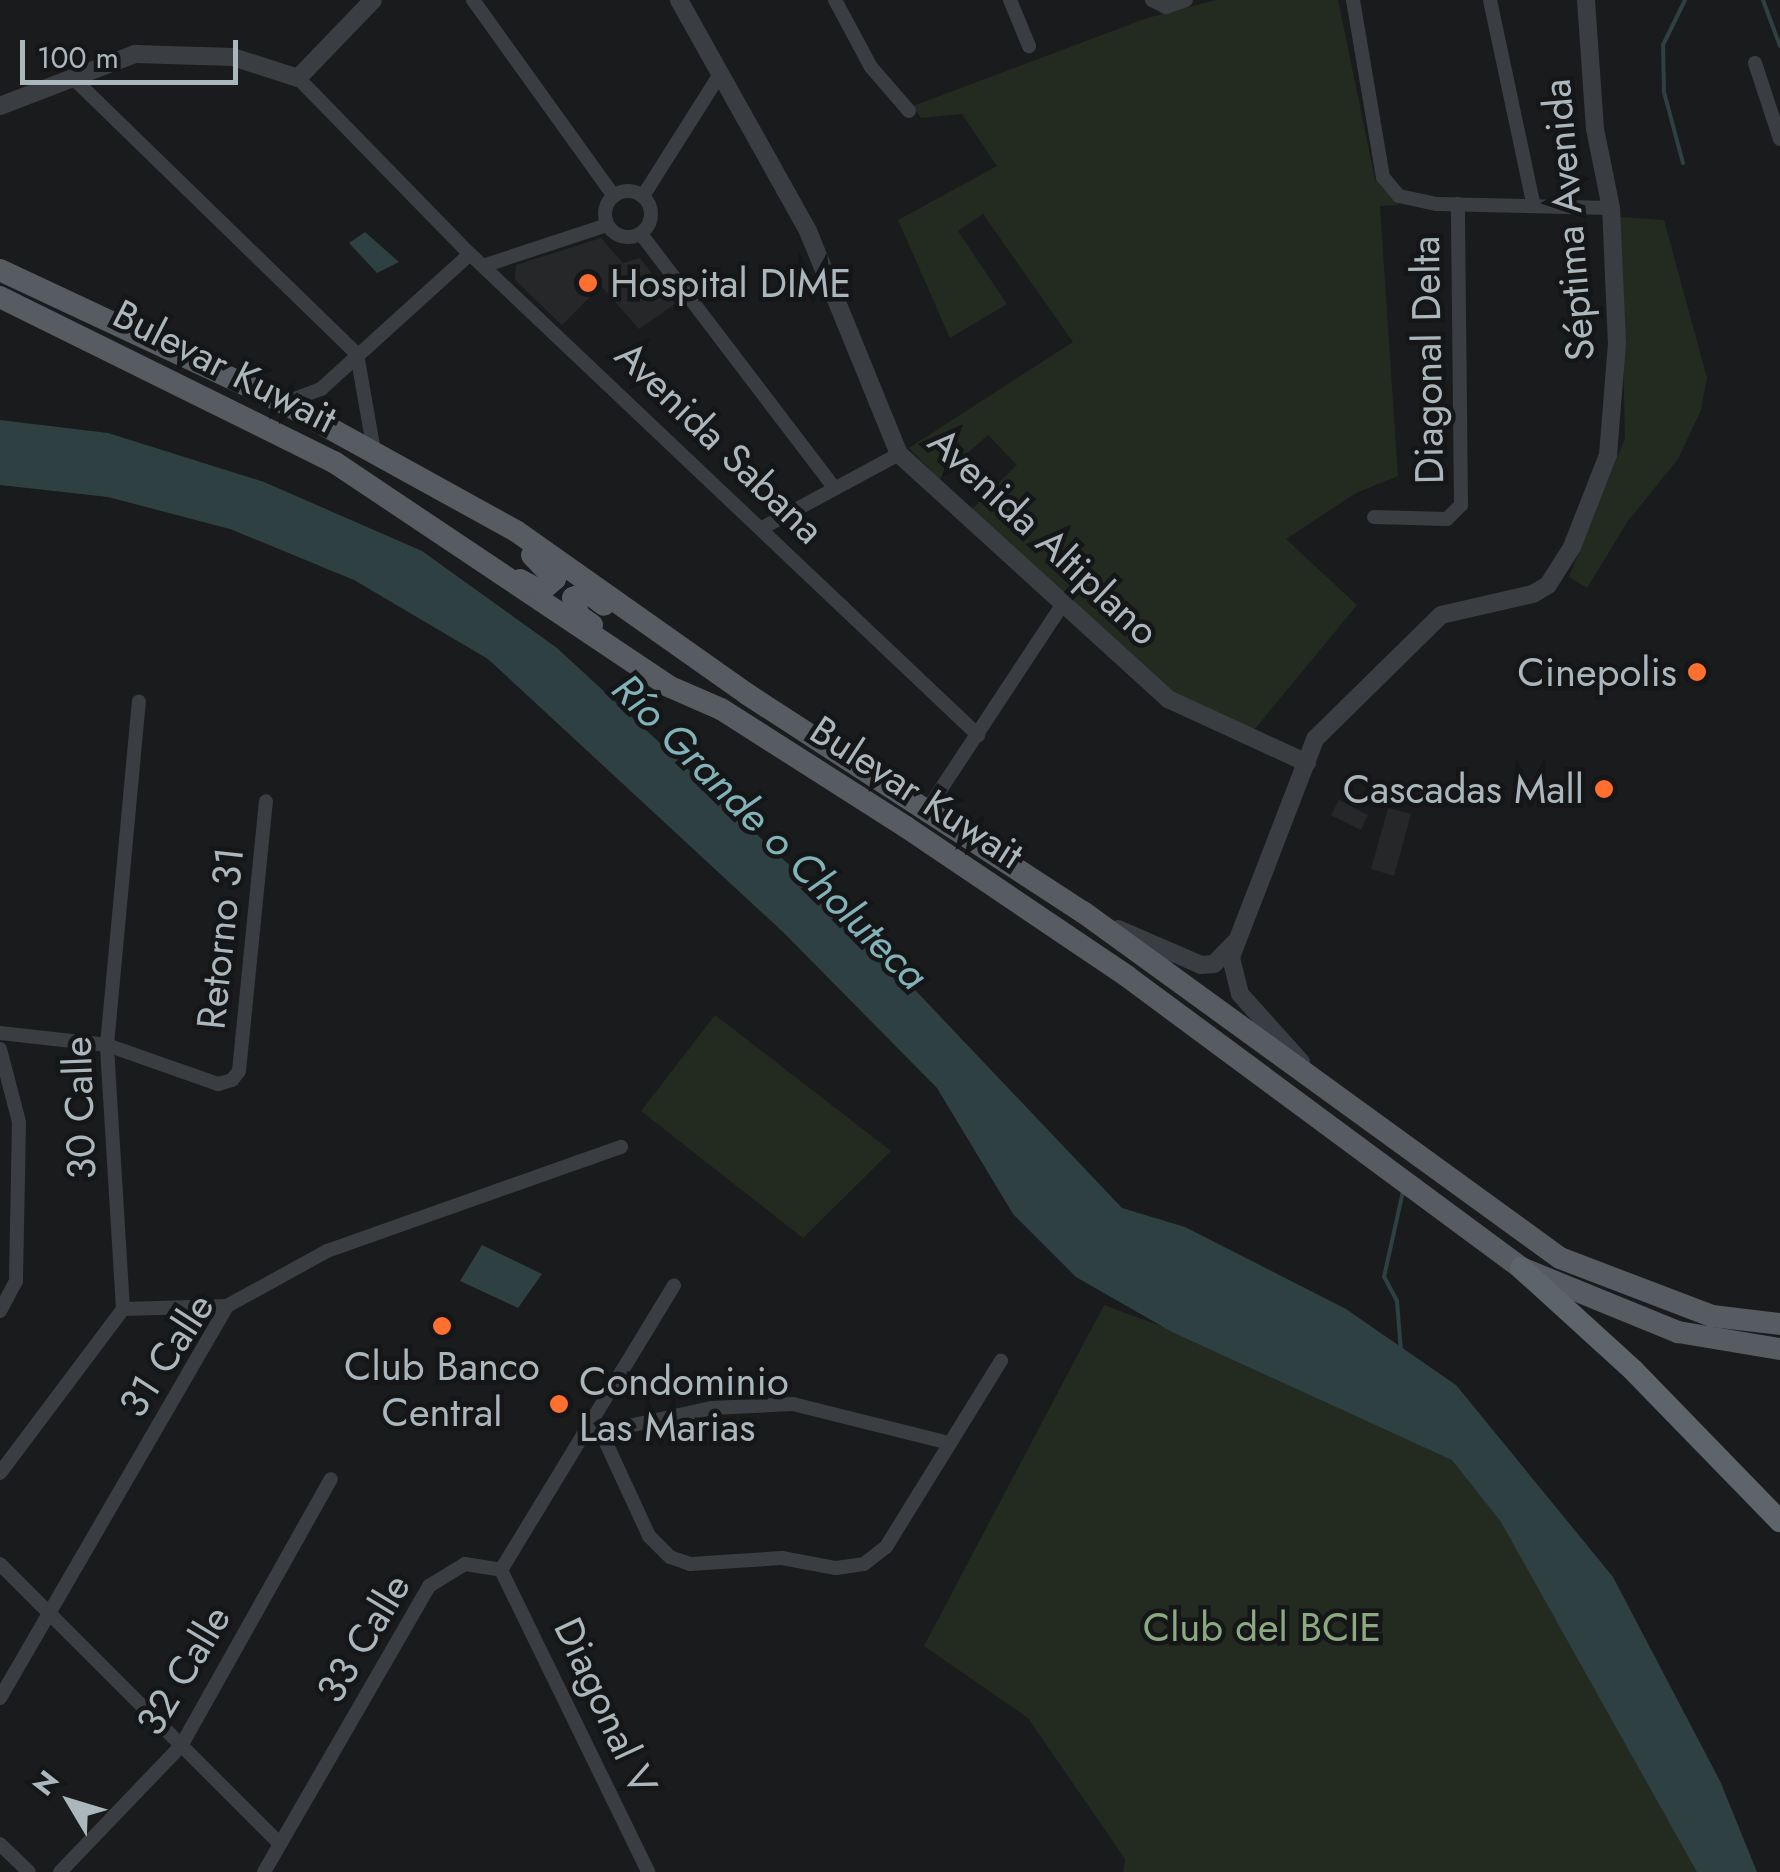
<!DOCTYPE html>
<html>
<head>
<meta charset="utf-8">
<style>
	body { margin:0 }
	#map { position:relative; width:1780px; height:1872px; overflow:hidden; background:#1a1b1c; font-family:Jost,sans-serif }
	div>[style] { position:absolute }
	.built>* { inset:0; background:#262729 }
	.green>* { inset:0; background:#232b21 }
	.water>* { inset:0; background:#2e4042 }
	.stream>* { height:4px; margin:-2px; padding:0 2px; transform-origin:2px; border-radius:2px; background:#2e4042 }
	.minor>* { height:14px; margin:-7px; padding:0 7px; transform-origin:7px; border-radius:7px; background:#3a3e42 }
	.minor>.ring { margin:-7px; padding:0; box-sizing:content-box; background:none; border:14px solid #3a3e42; border-radius:50% }
	.tertiary>* { height:18px; margin:-9px; padding:0 9px; transform-origin:9px; border-radius:9px; background:#3a3e42 }
	.primary>* { height:22px; margin:-11px; padding:0 11px; transform-origin:11px; border-radius:11px; background:#565c61 }
	.trunk>* { height:22px; margin:-11px; padding:0 11px; transform-origin:11px; border-radius:11px; background:#5e656a }
	.dots>* { width:28px; height:28px; translate:-50% -50%; box-sizing:border-box; border:5px solid #151617; border-radius:50% }
	span { translate:-50% -50%; white-space:nowrap; text-align:center; line-height:1.15; -webkit-text-stroke:9px #151617; paint-order:stroke }
	.street-label { font-size:40px; color:#abb7bd }
	.poi-label { font-size:40px; color:#abb7bd }
	.left { translate:0 -50%; text-align:left }
	.right { translate:-100% -50%; text-align:right }
	.park-label { font-size:40px; color:#8da981 }
	.water-label { font-size:42px; color:#81b3b9; font-style:italic }
	.north { position:absolute; left:20px; top:1752px; width:100px; height:100px; -webkit-text-stroke:8px #151617; paint-order:stroke; rotate:308deg; font-size:28px; font-weight:700; line-height:40px; text-align:center; color:#abb7bd }
	.north::after { content:''; display:block; margin:auto; width:35px; height:45px; background:#abb7bd; clip-path:polygon(50% 0,100% 100%,50% 72%,0 100%) }
	.scale { position:absolute; left:20px; top:40px; width:218px; height:45px; box-sizing:border-box; border:5px solid #abb7bd; border-top:0; padding-left:12px; font-size:30px; line-height:35px; white-space:nowrap; color:#abb7bd; -webkit-text-stroke:8px #151617; paint-order:stroke }
</style>
</head>
<body>
<div id="map">
	<div class="built">
		<i style="clip-path:polygon(601px 238px,623px 263px,640px 258px,675px 304px,639px 329px,601px 286px,562px 325px,515px 280px,516px 265px)"></i>
		<i style="clip-path:polygon(1339px 800px,1368px 815px,1361px 830px,1331px 815px)"></i>
		<i style="clip-path:polygon(1388px 808px,1411px 814px,1394px 876px,1371px 869px)"></i>
	</div>
	<div class="green">
		<i style="clip-path:polygon(1216px 0,1338px 0,1375px 179px,1399px 205px,1380px 206px,1398px 476px,1356px 493px,1286px 539px,1357px 605px,1254px 730px,1173px 695px,970px 511px,1017px 465px,988px 435px,939px 479px,909px 448px,1073px 342px,983px 214px,958px 231px,1007px 304px,950px 338px,898px 220px,997px 166px,962px 114px,921px 118px,913px 106px,1147px 18px)"></i>
		<i style="clip-path:polygon(1620px 217px,1664px 220px,1707px 378px,1701px 410px,1678px 459px,1628px 521px,1587px 588px,1569px 577px,1625px 438px)"></i>
		<i style="clip-path:polygon(715px 1015px,891px 1151px,803px 1238px,641px 1111px)"></i>
		<i style="clip-path:polygon(1104px 1305px,1346px 1395px,1431px 1438px,1550px 1543px,1713px 1872px,1123px 1872px,1125px 1859px,1028px 1718px,924px 1646px)"></i>
	</div>
	<div class="water">
		<i style="clip-path:polygon(365px 232px,399px 262px,377px 273px,349px 243px)"></i>
		<i style="clip-path:polygon(0 420px,108px 433px,264px 482px,422px 551px,557px 648px,672px 754px,861px 933px,1122px 1208px,1185px 1227px,1346px 1309px,1456px 1385px,1613px 1577px,1720px 1781px,1757px 1872px,1697px 1872px,1501px 1522px,1452px 1460px,1172px 1332px,1076px 1277px,1013px 1214px,937px 1088px,783px 932px,488px 659px,354px 580px,230px 529px,108px 497px,0 485px)"></i>
		<i style="clip-path:polygon(482px 1245px,542px 1274px,518px 1308px,460px 1281px)"></i>
	</div>
	<div class="stream">
		<i style="left:1763px;top:0;width:49px;rotate:69.7deg"></i>
		<i style="left:1683px;top:163px;width:73px;rotate:-105deg"></i>
		<i style="left:1664px;top:92px;width:47px;rotate:-91.2deg"></i>
		<i style="left:1663px;top:45px;width:50px;rotate:-63.9deg"></i>
		<i style="left:1401px;top:1351px;width:50px;rotate:-94.6deg"></i>
		<i style="left:1397px;top:1301px;width:27px;rotate:-118deg"></i>
		<i style="left:1384px;top:1277px;width:88px;rotate:-77.5deg"></i>
	</div>
	<div class="minor">
		<i style="left:473px;top:0;width:241px;rotate:54.3deg"></i>
		<i style="left:835px;top:0;width:76px;rotate:61.8deg"></i>
		<i style="left:871px;top:67px;width:58px;rotate:49.2deg"></i>
		<i style="left:1010px;top:0;width:50px;rotate:67.6deg"></i>
		<i style="left:1152px;top:0;width:16px;rotate:27deg"></i>
		<i style="left:1166px;top:7px;width:21px;rotate:-19deg"></i>
		<i style="left:1353px;top:0;width:180px;rotate:80.4deg"></i>
		<i style="left:1383px;top:177px;width:25px;rotate:50deg"></i>
		<i style="left:1399px;top:196px;width:39px;rotate:12deg"></i>
		<i style="left:1437px;top:204px;width:174px;rotate:1.3deg"></i>
		<i style="left:1490px;top:0;width:207px;rotate:78deg"></i>
		<i style="left:1755px;top:63px;width:80px;rotate:71.8deg"></i>
		<i style="left:72px;top:77px;width:397px;rotate:44.2deg"></i>
		<i style="left:298px;top:78px;width:246px;rotate:45.7deg"></i>
		<i style="left:470px;top:254px;width:700px;rotate:43.44deg"></i>
		<i class="ring" style="left:605px;top:191px;width:32px;height:32px"></i>
		<i style="left:643px;top:196px;width:144px;rotate:-57.7deg"></i>
		<i style="left:641px;top:234px;width:318px;rotate:52.7deg"></i>
		<i style="left:483px;top:266px;width:131px;rotate:-18.3deg"></i>
		<i style="left:357px;top:354px;width:98px;rotate:80.1deg"></i>
		<i style="left:284px;top:403px;width:40px;rotate:-21deg"></i>
		<i style="left:321px;top:389px;width:201px;rotate:-42.2deg"></i>
		<i style="left:1374px;top:517px;width:73px;rotate:1.6deg"></i>
		<i style="left:1447px;top:519px;width:20px;rotate:-45deg"></i>
		<i style="left:1461px;top:505px;width:301px;rotate:-90.6deg"></i>
		<i style="left:762px;top:528px;width:156px;rotate:-28.4deg"></i>
		<i style="left:927px;top:810px;width:245px;rotate:-56.6deg"></i>
		<i style="left:0;top:1033px;width:108px;rotate:6.4deg"></i>
		<i style="left:107px;top:1045px;width:118px;rotate:19.4deg"></i>
		<i style="left:218px;top:1084px;width:15px;rotate:-16deg"></i>
		<i style="left:232px;top:1080px;width:11px;rotate:-52deg"></i>
		<i style="left:239px;top:1071px;width:271px;rotate:-84.3deg"></i>
		<i style="left:0;top:1049px;width:75px;rotate:75.4deg"></i>
		<i style="left:19px;top:1122px;width:159px;rotate:91.1deg"></i>
		<i style="left:16px;top:1281px;width:34px;rotate:118deg"></i>
		<i style="left:123px;top:1309px;width:104px;rotate:-1.7deg"></i>
		<i style="left:595px;top:1419px;width:129px;rotate:65.2deg"></i>
		<i style="left:649px;top:1536px;width:30px;rotate:45deg"></i>
		<i style="left:670px;top:1557px;width:21px;rotate:19deg"></i>
		<i style="left:690px;top:1564px;width:92px;rotate:-3.7deg"></i>
		<i style="left:782px;top:1558px;width:55px;rotate:10.5deg"></i>
		<i style="left:836px;top:1568px;width:28px;rotate:-8deg"></i>
		<i style="left:864px;top:1564px;width:28px;rotate:-38deg"></i>
		<i style="left:886px;top:1547px;width:219px;rotate:-58.3deg"></i>
		<i style="left:601px;top:1432px;width:114px;rotate:-12.2deg"></i>
		<i style="left:712px;top:1408px;width:81px;rotate:-2.8deg"></i>
		<i style="left:793px;top:1404px;width:162px;rotate:14deg"></i>
		<i style="left:0;top:1473px;width:205px;rotate:-53.1deg"></i>
		<i style="left:123px;top:1309px;width:264px;rotate:-93.5deg"></i>
		<i style="left:107px;top:1045px;width:345px;rotate:-84.7deg"></i>
		<i style="left:0;top:1564px;width:396px;rotate:45deg"></i>
		<i style="left:501px;top:1570px;width:336px;rotate:64deg"></i>
		<i style="left:0;top:1698px;width:453px;rotate:-59.9deg"></i>
		<i style="left:227px;top:1306px;width:114px;rotate:-28.8deg"></i>
		<i style="left:327px;top:1251px;width:312px;rotate:-19.5deg"></i>
		<i style="left:0;top:1844px;width:40px;rotate:44deg"></i>
		<i style="left:60px;top:1872px;width:175px;rotate:-46.2deg"></i>
		<i style="left:181px;top:1746px;width:306px;rotate:-60.7deg"></i>
		<i style="left:264px;top:1872px;width:330px;rotate:-60deg"></i>
		<i style="left:429px;top:1586px;width:42px;rotate:-31.4deg"></i>
		<i style="left:465px;top:1564px;width:36px;rotate:9deg"></i>
		<i style="left:501px;top:1570px;width:333px;rotate:-58.7deg"></i>
	</div>
	<div class="tertiary">
		<i style="left:679px;top:0;width:265px;rotate:60.8deg"></i>
		<i style="left:808px;top:231px;width:241px;rotate:67.8deg"></i>
		<i style="left:899px;top:454px;width:364px;rotate:42.3deg"></i>
		<i style="left:1168px;top:699px;width:153px;rotate:24.7deg"></i>
		<i style="left:0;top:106px;width:145px;rotate:-21.1deg"></i>
		<i style="left:135px;top:54px;width:98px;rotate:1.8deg"></i>
		<i style="left:233px;top:57px;width:68px;rotate:17.9deg"></i>
		<i style="left:298px;top:78px;width:108px;rotate:-46.1deg"></i>
		<i style="left:1118px;top:929px;width:90px;rotate:23.4deg"></i>
		<i style="left:1201px;top:965px;width:13px;rotate:-4deg"></i>
		<i style="left:1214px;top:964px;width:30px;rotate:-46deg"></i>
		<i style="left:1301px;top:1062px;width:91px;rotate:-131.9deg"></i>
		<i style="left:1240px;top:994px;width:38px;rotate:-104deg"></i>
		<i style="left:1231px;top:957px;width:234px;rotate:-68.9deg"></i>
		<i style="left:1315px;top:739px;width:177px;rotate:-44.5deg"></i>
		<i style="left:1441px;top:615px;width:94px;rotate:-12.9deg"></i>
		<i style="left:1533px;top:594px;width:17px;rotate:-31deg"></i>
		<i style="left:1548px;top:585px;width:45px;rotate:-57.7deg"></i>
		<i style="left:1572px;top:547px;width:99px;rotate:-68.6deg"></i>
		<i style="left:1608px;top:455px;width:111px;rotate:-85.4deg"></i>
		<i style="left:1617px;top:344px;width:136px;rotate:-92.5deg"></i>
		<i style="left:1611px;top:208px;width:81px;rotate:-101.4deg"></i>
		<i style="left:1595px;top:129px;width:129px;rotate:-94deg"></i>
	</div>
	<div class="primary">
		<i style="left:0;top:270px;width:314px;rotate:25.1deg"></i>
		<i style="left:284px;top:403px;width:265px;rotate:28.9deg"></i>
		<i style="left:516px;top:531px;width:283px;rotate:35.2deg"></i>
		<i style="left:747px;top:694px;width:401px;rotate:33deg"></i>
		<i style="left:1083px;top:912px;width:589px;rotate:35.96deg"></i>
		<i style="left:1560px;top:1258px;width:163px;rotate:20.9deg"></i>
		<i style="left:1712px;top:1316px;width:68px;rotate:6.7deg"></i>
		<i style="left:0;top:297px;width:373px;rotate:26.3deg"></i>
		<i style="left:334px;top:462px;width:402px;rotate:33.8deg"></i>
		<i style="left:668px;top:686px;width:58px;rotate:23.5deg"></i>
		<i style="left:721px;top:709px;width:219px;rotate:32.5deg"></i>
		<i style="left:906px;top:827px;width:268px;rotate:34deg"></i>
		<i style="left:1128px;top:977px;width:489px;rotate:36.5deg"></i>
		<i style="left:1521px;top:1268px;width:170px;rotate:22.2deg"></i>
		<i style="left:1678px;top:1332px;width:103px;rotate:9.5deg"></i>
		<i style="left:520px;top:580px;width:24px;rotate:28deg"></i>
		<i style="left:541px;top:591px;width:18px;rotate:-41deg"></i>
		<i style="left:555px;top:579px;width:33px;rotate:-134deg"></i>
		<i style="left:592px;top:625px;width:16px;rotate:-145deg"></i>
		<i style="left:579px;top:616px;width:19px;rotate:-108deg"></i>
		<i style="left:573px;top:598px;width:15px;rotate:-23deg"></i>
		<i style="left:587px;top:592px;width:21px;rotate:37deg"></i>
	</div>
	<div class="trunk">
		<i style="left:1521px;top:1268px;width:151px;rotate:42.3deg"></i>
		<i style="left:1633px;top:1370px;width:211px;rotate:45.8deg"></i>
	</div>
	<div class="dots">
		<i style="left:588px;top:283px;background:#ff6f2f"></i>
		<i style="left:1697px;top:672px;background:#ff6f2f"></i>
		<i style="left:1604px;top:789px;background:#ff6f2f"></i>
		<i style="left:442px;top:1326px;background:#ff6f2f"></i>
		<i style="left:559px;top:1404px;background:#ff6f2f"></i>
	</div>
	<div class="street-label">
		<span style="left:1568px;top:220px;rotate:-95deg">Séptima Avenida</span>
		<span style="left:1427px;top:360px;rotate:-91deg">Diagonal Delta</span>
		<span style="left:225px;top:366px;rotate:27deg">Bulevar Kuwait</span>
		<span style="left:720px;top:442px;rotate:44deg">Avenida Sabana</span>
		<span style="left:1044px;top:536px;rotate:43deg">Avenida Altiplano</span>
		<span style="left:917px;top:792px;rotate:33deg">Bulevar Kuwait</span>
		<span style="left:220px;top:938px;rotate:-84deg">Retorno 31</span>
		<span style="left:79px;top:1108px;rotate:-92deg">30 Calle</span>
		<span style="left:166px;top:1355px;rotate:-57deg">31 Calle</span>
		<span style="left:363px;top:1638px;rotate:-59deg">33 Calle</span>
		<span style="left:183px;top:1670px;rotate:-59deg">32 Calle</span>
		<span style="left:606px;top:1706px;rotate:65deg">Diagonal V</span>
	</div>
	<div class="poi-label">
		<span class="left" style="left:610px;top:283px">Hospital DIME</span>
		<span class="right" style="left:1677px;top:672px">Cinepolis</span>
		<span class="right" style="left:1584px;top:789px">Cascadas Mall</span>
		<span style="left:442px;top:1389px">Club Banco<br>Central</span>
		<span class="left" style="left:579px;top:1404px">Condominio<br>Las Marias</span>
	</div>
	<div class="park-label">
		<span style="left:1262px;top:1627px">Club del BCIE</span>
	</div>
	<div class="water-label">
		<span style="left:770px;top:832px;rotate:45deg">Río Grande o Choluteca</span>
	</div>
	<div class="north">N</div>
	<div class="scale">100 m</div>
</div>
</body>
</html>
